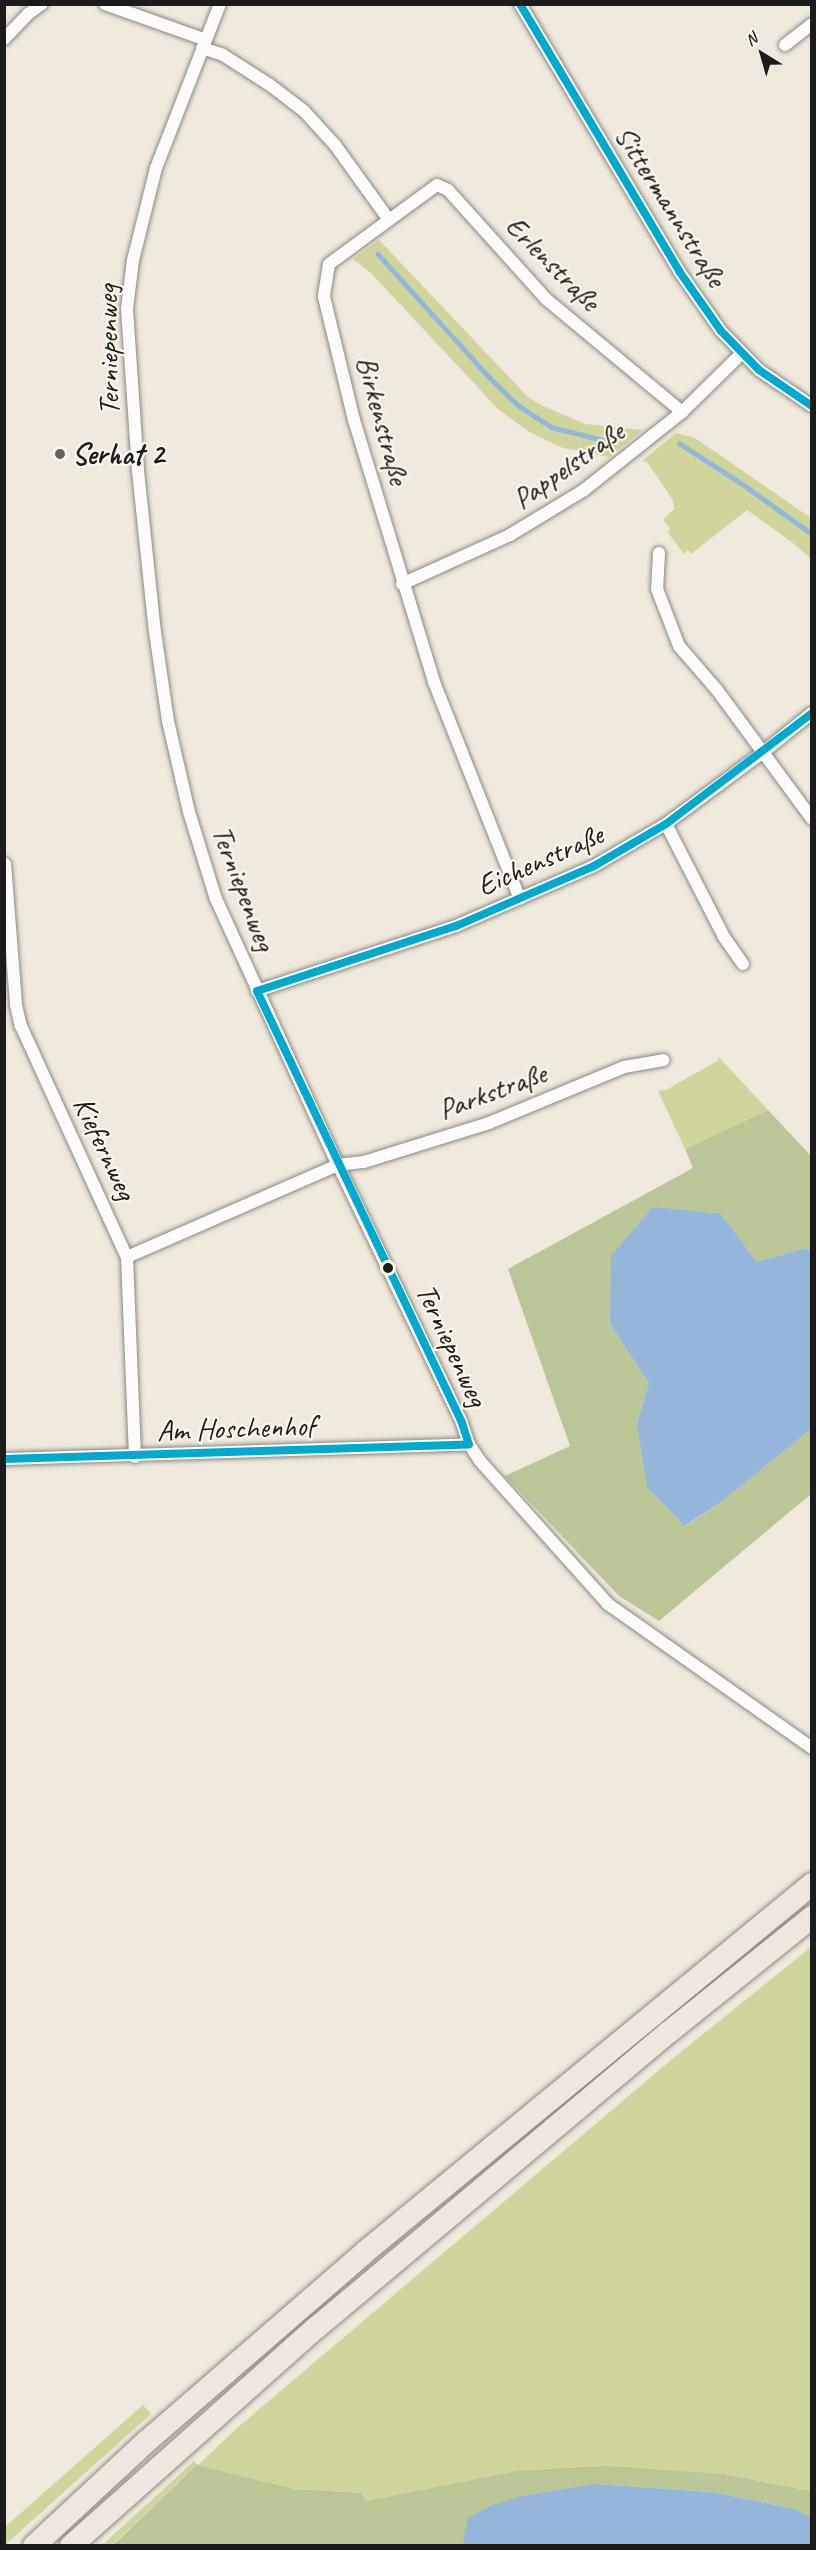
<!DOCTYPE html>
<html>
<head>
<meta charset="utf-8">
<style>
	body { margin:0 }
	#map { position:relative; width:816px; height:2550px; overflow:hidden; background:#efe8dc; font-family:Caveat,sans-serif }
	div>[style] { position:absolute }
	.green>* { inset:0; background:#d0d59c }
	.forest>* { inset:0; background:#bbc696 }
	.water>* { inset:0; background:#95b6db }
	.stream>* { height:4.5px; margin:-2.25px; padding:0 2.25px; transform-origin:2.25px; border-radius:2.25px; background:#95b6db }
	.roads { filter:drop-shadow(0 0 2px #8c8983) drop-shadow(0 0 2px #8c8983) }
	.street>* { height:12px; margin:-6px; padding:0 6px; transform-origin:6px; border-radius:6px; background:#fdfcfa }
	.highway>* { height:22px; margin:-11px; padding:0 11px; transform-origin:11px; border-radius:11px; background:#efe6df }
	.bus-1>* { height:8px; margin:-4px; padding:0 4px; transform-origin:4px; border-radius:4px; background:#00a9ce }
	.dots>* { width:16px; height:16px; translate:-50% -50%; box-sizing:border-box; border:3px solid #fbf7ec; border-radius:50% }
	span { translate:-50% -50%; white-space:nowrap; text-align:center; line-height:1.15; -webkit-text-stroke:4.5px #fbf7ec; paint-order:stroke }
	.street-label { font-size:30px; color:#1c1c1c }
	.poi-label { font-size:30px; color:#1c1c1c; font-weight:700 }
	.left { translate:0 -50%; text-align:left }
	.frame { position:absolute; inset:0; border:6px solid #1c1c1c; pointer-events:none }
	.north { position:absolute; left:732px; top:24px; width:60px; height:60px; -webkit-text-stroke:4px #fbf7ec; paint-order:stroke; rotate:323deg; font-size:16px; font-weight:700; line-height:24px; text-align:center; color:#1c1c1c }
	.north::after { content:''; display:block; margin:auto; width:21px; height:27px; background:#1c1c1c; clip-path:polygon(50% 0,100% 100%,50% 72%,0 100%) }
</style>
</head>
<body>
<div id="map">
	<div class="green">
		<i style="clip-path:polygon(379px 240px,528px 397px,541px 405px,585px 424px,643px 430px,609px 457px,563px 448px,529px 432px,498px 409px,371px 273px,353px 259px)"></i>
		<i style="clip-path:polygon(676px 433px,695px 438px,811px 518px,811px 559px,793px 543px,747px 510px,691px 554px,688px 550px,684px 554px,668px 533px,670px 528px,663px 520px,674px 509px,673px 500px,647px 462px,642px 461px)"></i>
		<i style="clip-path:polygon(718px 1056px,768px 1110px,685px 1149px,658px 1091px,666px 1090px,719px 1060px)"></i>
		<i style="clip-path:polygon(811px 1947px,811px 2491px,725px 2474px,515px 2471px,366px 2501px,360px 2493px,295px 2489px,197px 2465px,112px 2545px,101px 2546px,194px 2461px,198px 2465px,237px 2428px,671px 2060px)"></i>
		<i style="clip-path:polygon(143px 2405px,151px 2414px,5px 2545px,5px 2527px)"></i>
	</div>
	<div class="forest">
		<i style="clip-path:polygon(768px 1110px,811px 1156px,811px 1252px,805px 1248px,757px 1262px,721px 1214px,610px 1324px,649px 1383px,637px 1423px,686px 1526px,724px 1500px,811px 1429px,811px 1494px,659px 1621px,619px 1596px,505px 1476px,570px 1446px,508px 1269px,693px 1168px,685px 1149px)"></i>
		<i style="clip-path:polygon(197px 2465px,295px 2489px,361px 2493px,366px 2501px,515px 2471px,606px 2466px,724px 2474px,811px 2491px,811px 2518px,795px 2509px,712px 2492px,596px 2484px,463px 2540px,465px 2545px,112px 2546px)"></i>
	</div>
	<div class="water">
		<i style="clip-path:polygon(653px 1207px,721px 1214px,757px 1262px,805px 1248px,811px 1252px,811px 1429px,724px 1500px,685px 1526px,647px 1487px,637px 1423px,649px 1383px,610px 1324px,611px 1256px)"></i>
		<i style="clip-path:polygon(596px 2484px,712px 2492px,795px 2509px,811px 2518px,811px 2545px,465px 2545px,463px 2540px,468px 2518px,490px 2506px,522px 2496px)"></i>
	</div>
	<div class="stream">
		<i style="left:378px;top:254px;width:167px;rotate:47.9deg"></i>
		<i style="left:490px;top:378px;width:40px;rotate:44deg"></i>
		<i style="left:519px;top:406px;width:38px;rotate:33deg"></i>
		<i style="left:551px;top:427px;width:58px;rotate:14deg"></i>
		<i style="left:679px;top:443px;width:77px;rotate:32.9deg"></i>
		<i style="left:744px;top:485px;width:84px;rotate:35.8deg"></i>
	</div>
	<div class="roads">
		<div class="street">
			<i style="left:105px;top:4px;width:107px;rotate:19.6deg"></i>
			<i style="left:220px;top:4px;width:176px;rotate:111.3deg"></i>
			<i style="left:156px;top:168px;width:95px;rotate:104deg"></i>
			<i style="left:133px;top:260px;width:49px;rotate:97deg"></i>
			<i style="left:127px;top:309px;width:162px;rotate:86.1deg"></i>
			<i style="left:138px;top:471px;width:162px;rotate:84deg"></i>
			<i style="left:155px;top:632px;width:90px;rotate:81.7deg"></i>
			<i style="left:168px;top:721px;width:93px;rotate:77deg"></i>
			<i style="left:189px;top:812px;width:91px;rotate:72.8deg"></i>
			<i style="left:216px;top:899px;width:293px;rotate:65.4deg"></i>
			<i style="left:338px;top:1165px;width:286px;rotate:64.3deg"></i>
			<i style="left:462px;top:1423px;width:22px;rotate:72deg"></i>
			<i style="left:469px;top:1444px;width:20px;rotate:57deg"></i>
			<i style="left:480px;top:1461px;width:192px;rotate:48.2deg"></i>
			<i style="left:608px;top:1604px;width:250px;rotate:35.2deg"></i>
			<i style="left:520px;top:4px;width:311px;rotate:59.2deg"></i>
			<i style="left:679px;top:271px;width:73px;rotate:55deg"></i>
			<i style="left:721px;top:331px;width:54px;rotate:45.7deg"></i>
			<i style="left:759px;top:370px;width:64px;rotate:34.2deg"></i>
			<i style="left:4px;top:39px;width:35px;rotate:-46deg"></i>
			<i style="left:28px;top:14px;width:17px;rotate:-36deg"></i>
			<i style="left:785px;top:45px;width:34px;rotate:-38deg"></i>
			<i style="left:202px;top:48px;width:22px;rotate:18deg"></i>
			<i style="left:223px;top:55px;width:56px;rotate:32.6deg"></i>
			<i style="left:270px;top:85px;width:43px;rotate:37.4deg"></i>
			<i style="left:304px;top:111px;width:46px;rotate:47.6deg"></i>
			<i style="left:335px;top:145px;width:92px;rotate:54.2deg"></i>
			<i style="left:389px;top:220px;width:74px;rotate:143.7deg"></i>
			<i style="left:329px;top:264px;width:33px;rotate:99deg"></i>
			<i style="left:324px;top:297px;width:127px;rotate:76.3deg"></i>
			<i style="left:354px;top:420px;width:274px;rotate:73deg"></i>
			<i style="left:434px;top:682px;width:233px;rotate:68.4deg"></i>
			<i style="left:389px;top:220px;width:59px;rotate:-36.1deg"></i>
			<i style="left:437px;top:185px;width:12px;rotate:24deg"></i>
			<i style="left:448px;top:190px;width:147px;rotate:48deg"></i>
			<i style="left:546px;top:299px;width:177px;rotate:39.7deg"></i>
			<i style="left:659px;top:553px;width:36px;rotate:93deg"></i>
			<i style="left:657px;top:589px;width:61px;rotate:68.9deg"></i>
			<i style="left:679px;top:646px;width:58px;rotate:49.2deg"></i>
			<i style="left:717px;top:690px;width:160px;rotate:53.6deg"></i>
			<i style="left:402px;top:584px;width:119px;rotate:-24.4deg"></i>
			<i style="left:510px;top:535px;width:87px;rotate:-31.3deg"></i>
			<i style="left:584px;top:490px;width:125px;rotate:-38.5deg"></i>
			<i style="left:682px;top:412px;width:83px;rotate:-44.5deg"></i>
			<i style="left:666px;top:824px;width:127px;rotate:62.8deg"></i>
			<i style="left:724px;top:937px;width:33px;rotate:55deg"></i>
			<i style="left:5px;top:864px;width:141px;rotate:85.5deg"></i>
			<i style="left:16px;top:1005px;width:22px;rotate:77deg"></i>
			<i style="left:21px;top:1026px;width:254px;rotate:65.4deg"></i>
			<i style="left:127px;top:1257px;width:200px;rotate:87.7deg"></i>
			<i style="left:257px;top:991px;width:209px;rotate:-18.1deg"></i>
			<i style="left:456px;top:926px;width:150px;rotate:-23.5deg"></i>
			<i style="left:594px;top:866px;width:83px;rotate:-30.3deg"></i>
			<i style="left:666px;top:824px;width:119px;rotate:-36.5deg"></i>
			<i style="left:762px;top:753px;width:64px;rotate:-38.7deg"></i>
			<i style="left:127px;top:1257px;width:230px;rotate:-23.6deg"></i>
			<i style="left:338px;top:1165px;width:26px;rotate:-7deg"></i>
			<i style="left:364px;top:1162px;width:131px;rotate:-17.3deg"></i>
			<i style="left:489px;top:1123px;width:146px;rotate:-22.5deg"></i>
			<i style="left:624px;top:1067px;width:40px;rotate:-10deg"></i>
			<i style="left:4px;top:1459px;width:465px;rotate:-1.8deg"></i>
		</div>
		<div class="highway">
			<i style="left:34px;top:2546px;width:153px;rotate:-42.9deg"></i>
			<i style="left:146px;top:2442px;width:290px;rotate:-40.9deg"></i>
			<i style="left:365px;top:2252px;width:579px;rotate:-39.46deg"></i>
			<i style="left:71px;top:2546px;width:328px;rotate:-41.7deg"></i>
			<i style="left:316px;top:2328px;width:461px;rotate:-40deg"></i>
			<i style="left:669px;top:2032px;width:184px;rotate:-38.8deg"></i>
		</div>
	</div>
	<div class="bus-1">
		<i style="left:520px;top:4px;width:311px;rotate:59.2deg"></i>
		<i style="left:679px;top:271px;width:73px;rotate:55deg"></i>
		<i style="left:721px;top:331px;width:54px;rotate:45.7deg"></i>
		<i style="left:759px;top:370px;width:64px;rotate:34.2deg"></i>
		<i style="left:257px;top:991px;width:209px;rotate:-18.1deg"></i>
		<i style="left:456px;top:926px;width:150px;rotate:-23.5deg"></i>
		<i style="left:594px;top:866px;width:83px;rotate:-30.3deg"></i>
		<i style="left:666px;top:824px;width:183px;rotate:-37.2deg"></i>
		<i style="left:257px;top:991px;width:478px;rotate:64.6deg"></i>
		<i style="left:462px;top:1423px;width:22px;rotate:72deg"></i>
		<i style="left:4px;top:1459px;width:465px;rotate:-1.8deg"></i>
	</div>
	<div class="dots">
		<i style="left:60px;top:454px;background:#66635f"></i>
		<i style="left:388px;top:1268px;background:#1c1c1c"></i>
	</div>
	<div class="street-label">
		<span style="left:671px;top:206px;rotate:58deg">Sittermannstraße</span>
		<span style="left:553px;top:263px;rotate:45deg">Erlenstraße</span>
		<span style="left:108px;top:350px;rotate:-91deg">Terniepenweg</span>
		<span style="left:383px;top:420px;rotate:75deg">Birkenstraße</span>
		<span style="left:568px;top:465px;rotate:-35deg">Pappelstraße</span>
		<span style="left:540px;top:860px;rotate:-24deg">Eichenstraße</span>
		<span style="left:244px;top:888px;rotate:69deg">Terniepenweg</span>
		<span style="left:492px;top:1091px;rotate:-20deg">Parkstraße</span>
		<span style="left:105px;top:1148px;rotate:65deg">Kiefernweg</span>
		<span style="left:452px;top:1345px;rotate:65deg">Terniepenweg</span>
		<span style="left:236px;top:1428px;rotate:-2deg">Am Hoschenhof</span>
	</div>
	<div class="poi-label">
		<span class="left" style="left:72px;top:454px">Serhat 2</span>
	</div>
	<div class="frame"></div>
	<div class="north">N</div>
</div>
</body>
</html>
